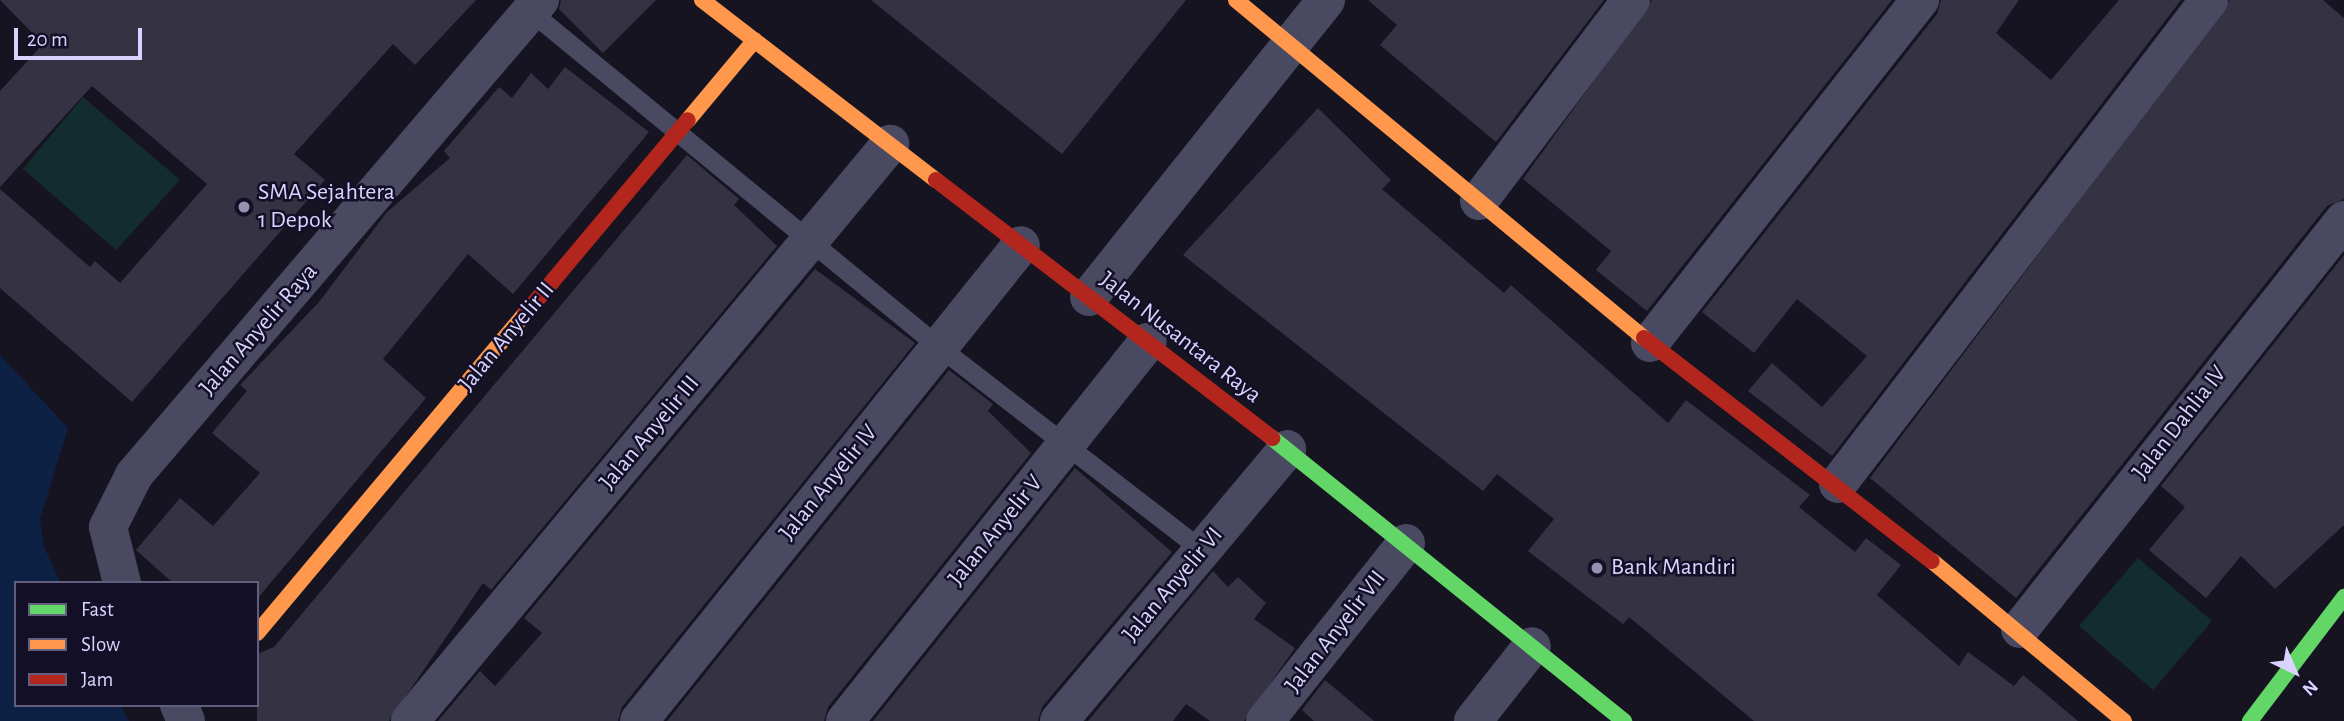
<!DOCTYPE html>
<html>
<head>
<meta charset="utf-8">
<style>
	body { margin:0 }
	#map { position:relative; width:2344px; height:721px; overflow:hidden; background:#161421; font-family:"Alegreya Sans",sans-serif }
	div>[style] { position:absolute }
	.green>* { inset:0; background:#132c2d }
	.water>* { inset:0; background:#0d2144 }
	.building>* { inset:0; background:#343243 }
	.lane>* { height:19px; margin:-9.5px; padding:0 9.5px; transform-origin:9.5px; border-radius:9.5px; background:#4a4962 }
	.street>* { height:38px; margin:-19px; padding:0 19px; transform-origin:19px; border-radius:19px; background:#4a4962 }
	.fast>* { height:16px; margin:-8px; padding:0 8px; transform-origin:8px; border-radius:8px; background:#63d668 }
	.slow>* { height:16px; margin:-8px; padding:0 8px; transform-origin:8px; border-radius:8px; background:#ff974d }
	.jam>* { height:16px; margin:-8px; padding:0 8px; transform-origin:8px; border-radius:8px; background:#b3261e }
	.dots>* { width:19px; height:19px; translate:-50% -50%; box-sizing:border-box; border:4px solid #130f26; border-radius:50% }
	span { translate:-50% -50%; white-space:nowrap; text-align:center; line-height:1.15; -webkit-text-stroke:5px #130f26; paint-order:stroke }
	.poi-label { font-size:24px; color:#d9d4ff }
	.left { translate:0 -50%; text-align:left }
	.street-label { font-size:24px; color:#d9d4ff }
	.legend { position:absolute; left:14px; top:581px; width:245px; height:126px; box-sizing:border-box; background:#130f26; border:2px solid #625e7d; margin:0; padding:9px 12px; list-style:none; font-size:21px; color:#d9d4ff }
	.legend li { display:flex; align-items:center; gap:14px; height:35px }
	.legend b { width:35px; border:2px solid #625e7d }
	.north { position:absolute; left:2260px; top:637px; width:70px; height:70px; -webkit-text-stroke:5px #130f26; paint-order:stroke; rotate:136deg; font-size:19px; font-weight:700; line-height:28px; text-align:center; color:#d9d4ff }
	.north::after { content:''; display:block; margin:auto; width:24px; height:32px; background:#d9d4ff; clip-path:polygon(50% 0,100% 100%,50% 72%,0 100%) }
	.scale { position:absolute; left:14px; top:28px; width:128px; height:32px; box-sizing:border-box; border:4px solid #d9d4ff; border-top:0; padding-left:9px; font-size:21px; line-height:24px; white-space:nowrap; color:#d9d4ff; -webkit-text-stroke:5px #130f26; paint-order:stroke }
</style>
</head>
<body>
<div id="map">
	<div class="green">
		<i style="clip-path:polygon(83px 97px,180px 180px,116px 250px,23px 169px)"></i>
		<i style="clip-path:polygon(2138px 558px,2212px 621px,2153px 690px,2079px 626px)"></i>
	</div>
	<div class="water">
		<i style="clip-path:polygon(0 355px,68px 428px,40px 519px,44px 547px,61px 583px,16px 583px,16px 705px,121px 705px,129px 721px,0 721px)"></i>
	</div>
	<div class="building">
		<i style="clip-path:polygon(0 0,476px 0,415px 65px,393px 44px,294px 154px,325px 180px,132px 402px,0 288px,0 189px,90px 267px,95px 261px,120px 283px,207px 184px,92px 86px,0 187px,0 91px,43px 44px)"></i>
		<i style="clip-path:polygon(561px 0,656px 0,603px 53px,559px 9px)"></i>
		<i style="clip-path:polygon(871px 0,1186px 0,1062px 154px)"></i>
		<i style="clip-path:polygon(1368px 0,1604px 0,1496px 142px,1380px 45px,1397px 25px)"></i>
		<i style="clip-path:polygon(1652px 0,1892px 0,1647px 311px,1596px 270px,1611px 251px,1523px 179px)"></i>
		<i style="clip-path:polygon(1941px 0,2019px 0,1996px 33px,2051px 80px,2119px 0,2181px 0,1832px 456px,1748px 391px,1772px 363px,1822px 407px,1867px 356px,1797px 299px,1754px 353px,1702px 312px,1937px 14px)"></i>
		<i style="clip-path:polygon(2230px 0,2323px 0,2344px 18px,2344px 199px,2327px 206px,2016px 598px,1870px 478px)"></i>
		<i style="clip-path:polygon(565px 67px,649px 132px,513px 294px,468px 254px,383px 359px,426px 398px,257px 599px,257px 583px,173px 583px,136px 550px,180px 498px,213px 526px,260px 473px,212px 433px,247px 391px,240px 385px,319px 302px,387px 212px,450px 158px,444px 151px,499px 87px,512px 98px,531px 73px,548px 89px)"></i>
		<i style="clip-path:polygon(1318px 108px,1391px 180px,1382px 189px,1504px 293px,1511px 285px,1668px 423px,1686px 400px,1810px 495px,1799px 507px,1855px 552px,1866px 538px,1901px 565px,1877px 595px,1959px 666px,1968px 652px,2014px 686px,2023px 675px,2078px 721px,1754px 721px,1629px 617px,1623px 624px,1528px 551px,1554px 519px,1497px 474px,1483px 491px,1183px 255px)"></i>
		<i style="clip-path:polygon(687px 155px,739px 199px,734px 205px,777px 246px,491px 590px,483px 583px,389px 721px,257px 721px,257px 654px,274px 647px)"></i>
		<i style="clip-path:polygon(2344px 255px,2344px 525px,2275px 589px,2241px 556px,2206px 598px,2149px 550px,2185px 507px,2161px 486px)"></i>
		<i style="clip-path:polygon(815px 269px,915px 343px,622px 707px,618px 721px,438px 721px,480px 671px,495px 686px,542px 633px,524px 618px)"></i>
		<i style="clip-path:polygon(949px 370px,993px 404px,988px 411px,1031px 453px,828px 707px,824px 721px,667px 721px)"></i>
		<i style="clip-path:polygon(1075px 468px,1172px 552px,1042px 707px,1038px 721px,873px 721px)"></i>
		<i style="clip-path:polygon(1213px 571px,1228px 587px,1238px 577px,1266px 603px,1254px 619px,1295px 648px,1244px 721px,1210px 721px,1186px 704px,1173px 721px,1088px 721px)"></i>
		<i style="clip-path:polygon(1325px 680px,1374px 721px,1314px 721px,1302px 710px)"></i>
	</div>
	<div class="lane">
		<i style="left:530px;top:11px;width:528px;rotate:39.39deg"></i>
		<i style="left:938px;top:346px;width:334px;rotate:37.7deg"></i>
	</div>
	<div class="street">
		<i style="left:1479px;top:201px;width:252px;rotate:-52.9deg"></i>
		<i style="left:1089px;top:297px;width:380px;rotate:-51.4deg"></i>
		<i style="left:1650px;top:343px;width:437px;rotate:-51.8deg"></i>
		<i style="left:1838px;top:484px;width:610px;rotate:-52.53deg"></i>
		<i style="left:122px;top:583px;width:58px;rotate:-104deg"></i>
		<i style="left:108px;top:527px;width:58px;rotate:-63.4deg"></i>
		<i style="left:134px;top:475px;width:625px;rotate:-49.48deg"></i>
		<i style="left:2020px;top:629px;width:522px;rotate:-51.61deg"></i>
		<i style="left:179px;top:705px;width:17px;rotate:66deg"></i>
		<i style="left:410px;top:721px;width:751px;rotate:-50.24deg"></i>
		<i style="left:639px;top:721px;width:610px;rotate:-51.25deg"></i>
		<i style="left:845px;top:721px;width:485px;rotate:-51.4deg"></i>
		<i style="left:1059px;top:721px;width:355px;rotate:-50deg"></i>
		<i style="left:1265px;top:721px;width:227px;rotate:-51.6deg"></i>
		<i style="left:1473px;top:721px;width:95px;rotate:-51.8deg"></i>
	</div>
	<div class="fast">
		<i style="left:1272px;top:438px;width:452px;rotate:38.8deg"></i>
		<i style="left:2250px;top:721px;width:156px;rotate:-52.8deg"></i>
	</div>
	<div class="slow">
		<i style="left:702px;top:0;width:295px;rotate:37.6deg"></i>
		<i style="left:1236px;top:0;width:530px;rotate:39.64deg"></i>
		<i style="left:688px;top:120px;width:104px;rotate:-50.1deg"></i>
		<i style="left:1932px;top:561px;width:250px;rotate:39.8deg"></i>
		<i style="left:257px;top:633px;width:417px;rotate:-50deg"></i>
	</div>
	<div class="jam">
		<i style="left:936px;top:180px;width:424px;rotate:37.5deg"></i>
		<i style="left:525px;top:314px;width:253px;rotate:-50deg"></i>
		<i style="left:1644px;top:338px;width:364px;rotate:37.8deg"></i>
	</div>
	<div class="dots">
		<i style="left:244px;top:207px;background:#9591b1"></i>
		<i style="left:1597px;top:568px;background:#9591b1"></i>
	</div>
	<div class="poi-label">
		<span class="left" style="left:258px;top:207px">SMA Sejahtera<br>1 Depok</span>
		<span class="left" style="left:1611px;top:568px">Bank Mandiri</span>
	</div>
	<div class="street-label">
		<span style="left:259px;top:330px;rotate:-49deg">Jalan Anyelir Raya</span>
		<span style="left:507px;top:337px;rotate:-50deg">Jalan Anyelir II</span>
		<span style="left:1180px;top:338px;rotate:38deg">Jalan Nusantara Raya</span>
		<span style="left:2180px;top:423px;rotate:-52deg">Jalan Dahlia IV</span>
		<span style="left:650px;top:433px;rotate:-50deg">Jalan Anyelir III</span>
		<span style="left:829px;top:483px;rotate:-51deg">Jalan Anyelir IV</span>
		<span style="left:996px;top:531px;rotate:-51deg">Jalan Anyelir V</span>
		<span style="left:1173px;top:585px;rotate:-50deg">Jalan Anyelir VI</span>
		<span style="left:1336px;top:632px;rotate:-52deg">Jalan Anyelir VII</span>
	</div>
	<ul class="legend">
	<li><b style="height:9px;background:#63d668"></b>Fast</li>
	<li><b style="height:9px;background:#ff974d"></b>Slow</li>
	<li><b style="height:9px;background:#b3261e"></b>Jam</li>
	</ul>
	<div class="north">N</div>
	<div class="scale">20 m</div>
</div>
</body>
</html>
